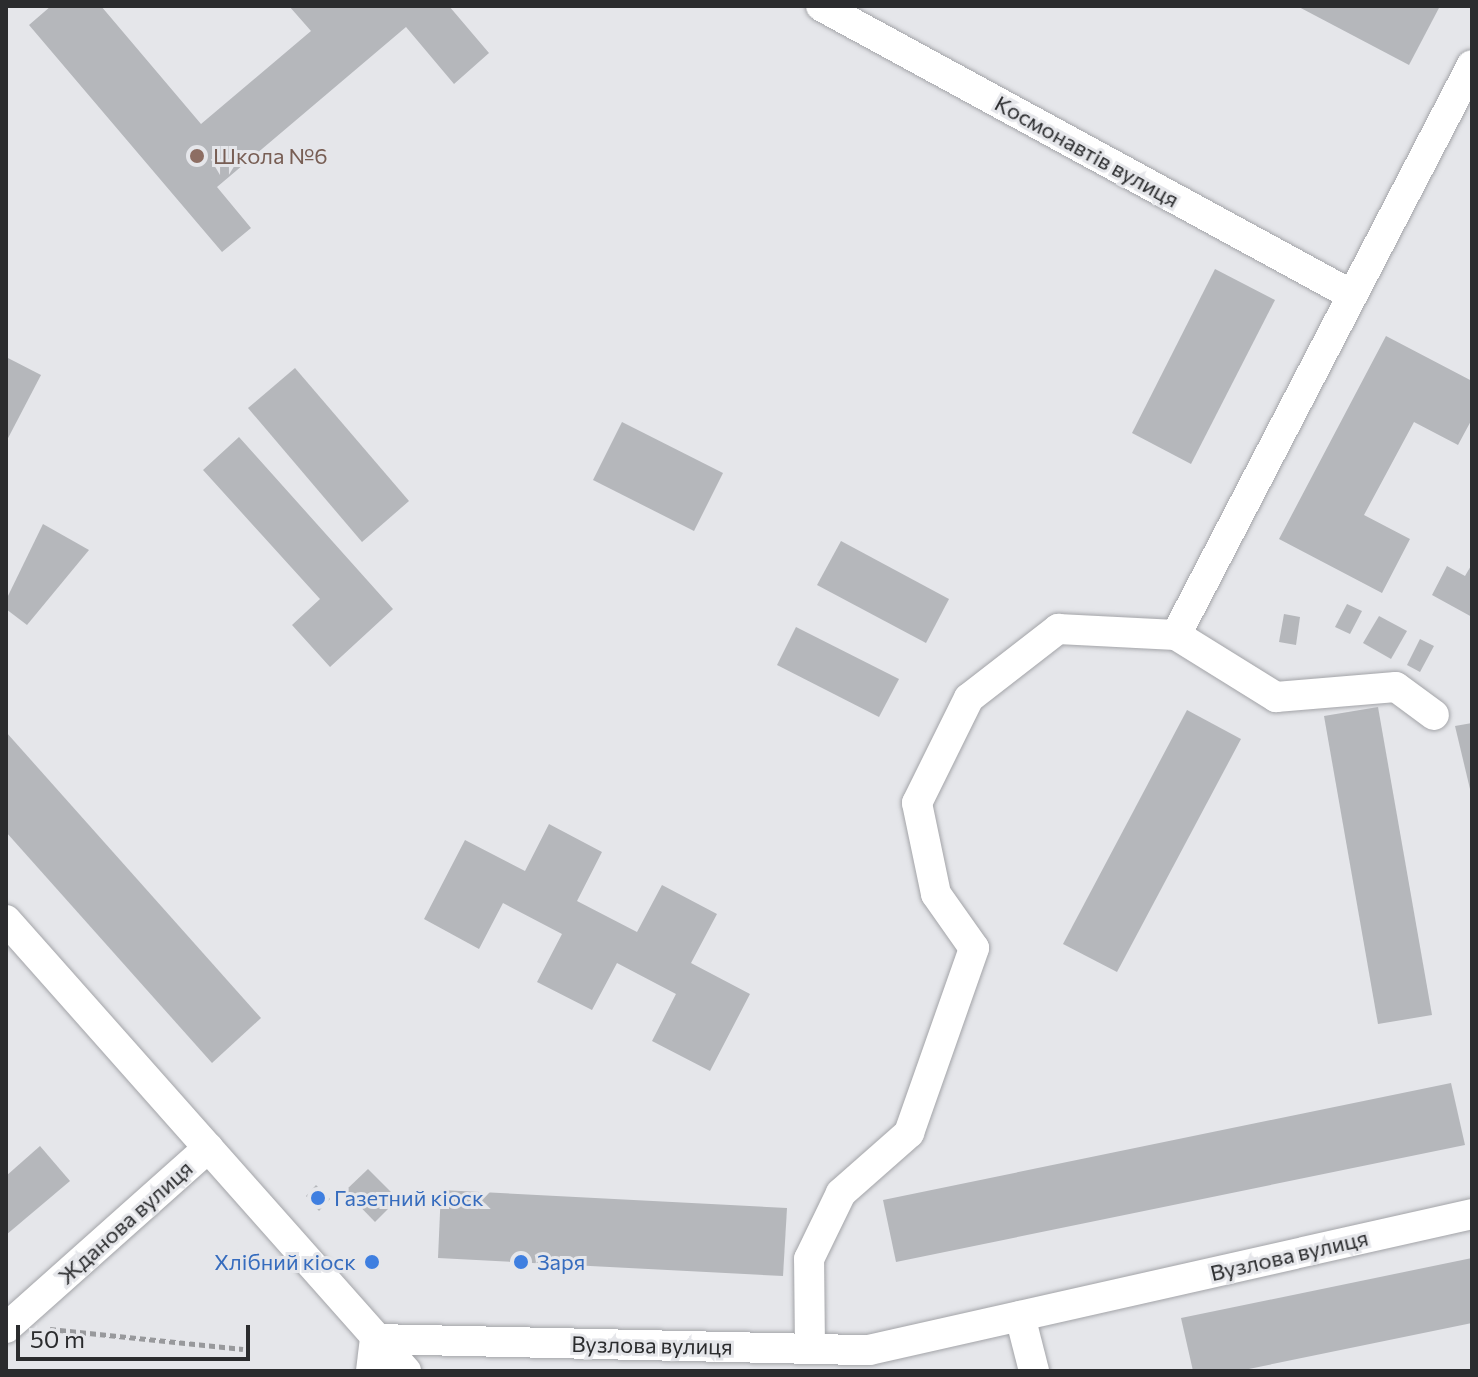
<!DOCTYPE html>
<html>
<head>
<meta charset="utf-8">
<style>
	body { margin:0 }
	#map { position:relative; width:1478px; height:1377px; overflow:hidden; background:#e5e6ea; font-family:Commissioner,sans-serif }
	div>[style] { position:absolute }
	.building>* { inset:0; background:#b5b7bb }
	.path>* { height:5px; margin-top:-2.5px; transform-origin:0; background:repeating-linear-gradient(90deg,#98999c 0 6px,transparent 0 10px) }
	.roads { filter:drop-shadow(0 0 2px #a3a4a8) drop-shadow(0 0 2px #a3a4a8) }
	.minor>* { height:30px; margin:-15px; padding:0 15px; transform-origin:15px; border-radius:15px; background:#fff }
	.dots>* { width:22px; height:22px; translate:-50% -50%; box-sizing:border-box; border:4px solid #e5e6ea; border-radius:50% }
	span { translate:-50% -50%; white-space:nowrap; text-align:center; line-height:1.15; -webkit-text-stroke:6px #e5e6ea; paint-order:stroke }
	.street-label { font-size:22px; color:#2b2c2e }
	.education-label { font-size:22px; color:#785e54 }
	.left { translate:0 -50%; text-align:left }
	.shop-label { font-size:22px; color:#366cbe }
	.right { translate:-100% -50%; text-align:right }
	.frame { position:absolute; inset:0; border:8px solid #2b2c2e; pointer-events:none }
	.scale { position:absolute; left:16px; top:1325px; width:234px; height:36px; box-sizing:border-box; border:4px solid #2b2c2e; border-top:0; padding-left:10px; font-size:24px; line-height:28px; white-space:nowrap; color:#2b2c2e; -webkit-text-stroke:6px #e5e6ea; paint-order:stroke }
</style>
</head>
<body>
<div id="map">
	<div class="building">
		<i style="clip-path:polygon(51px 6px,101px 6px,201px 124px,311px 31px,289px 6px,449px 6px,489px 53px,454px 84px,406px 27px,217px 187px,251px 228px,222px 252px,29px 25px)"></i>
		<i style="clip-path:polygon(1297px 6px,1440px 6px,1409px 65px)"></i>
		<i style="clip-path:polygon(1215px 269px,1275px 300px,1191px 464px,1132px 433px)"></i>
		<i style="clip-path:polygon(1386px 336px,1472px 381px,1472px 419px,1458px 445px,1414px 422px,1364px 515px,1410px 539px,1382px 593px,1279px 539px)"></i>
		<i style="clip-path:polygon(6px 357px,41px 375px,6px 442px)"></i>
		<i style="clip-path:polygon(295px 368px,409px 501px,362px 542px,248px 408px)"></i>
		<i style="clip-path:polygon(622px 422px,723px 473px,694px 531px,593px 480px)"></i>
		<i style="clip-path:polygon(239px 437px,393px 609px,330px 667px,292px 625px,320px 599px,203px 470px)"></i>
		<i style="clip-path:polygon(43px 524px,89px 550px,27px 625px,6px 609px,6px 600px)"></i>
		<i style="clip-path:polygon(841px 541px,949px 599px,926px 643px,817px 585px)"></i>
		<i style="clip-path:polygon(1472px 564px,1472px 617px,1432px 595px,1447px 566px,1465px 576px)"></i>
		<i style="clip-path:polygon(1347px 604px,1362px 611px,1350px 634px,1335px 627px)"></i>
		<i style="clip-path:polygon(1284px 614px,1300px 617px,1296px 645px,1279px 642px)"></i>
		<i style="clip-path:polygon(1379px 616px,1407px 631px,1391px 659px,1363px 643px)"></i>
		<i style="clip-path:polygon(796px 627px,899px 679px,879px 717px,777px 665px)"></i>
		<i style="clip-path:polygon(1420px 639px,1434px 646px,1420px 672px,1407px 665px)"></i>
		<i style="clip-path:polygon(1378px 707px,1432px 1015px,1378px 1024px,1324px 716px)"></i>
		<i style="clip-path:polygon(1187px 710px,1241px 739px,1117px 972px,1063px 944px)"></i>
		<i style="clip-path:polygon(1472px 723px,1472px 789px,1470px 789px,1455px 726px)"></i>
		<i style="clip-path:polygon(6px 732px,261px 1018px,212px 1063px,6px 832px)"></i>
		<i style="clip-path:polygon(549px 824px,602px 852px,577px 901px,637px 932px,662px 885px,717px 914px,691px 963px,750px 994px,710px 1071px,652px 1041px,676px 994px,617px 963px,592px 1010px,537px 982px,562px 934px,503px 903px,479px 949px,424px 919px,465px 840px,525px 871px)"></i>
		<i style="clip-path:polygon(1451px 1083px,1465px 1145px,896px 1262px,883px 1200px)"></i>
		<i style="clip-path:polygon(40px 1146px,70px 1181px,6px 1235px,6px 1176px)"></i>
		<i style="clip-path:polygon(368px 1169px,398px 1199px,375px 1222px,345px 1191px)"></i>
		<i style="clip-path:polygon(316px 1185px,330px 1199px,319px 1211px,306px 1196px)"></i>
		<i style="clip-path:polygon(441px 1190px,787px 1208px,783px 1276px,438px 1258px)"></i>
		<i style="clip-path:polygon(1472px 1258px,1472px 1323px,1239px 1371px,1193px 1371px,1181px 1318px)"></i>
	</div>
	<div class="path">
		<i style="left:50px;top:1329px;width:194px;rotate:5.9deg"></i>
	</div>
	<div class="roads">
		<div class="minor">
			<i style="left:821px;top:6px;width:605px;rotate:28.56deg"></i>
			<i style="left:1176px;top:635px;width:642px;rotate:-62.56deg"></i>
			<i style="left:6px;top:920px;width:603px;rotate:48.43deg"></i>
			<i style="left:1020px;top:1316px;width:57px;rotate:75.7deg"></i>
			<i style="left:6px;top:1328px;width:271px;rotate:-41.7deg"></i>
			<i style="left:375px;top:1339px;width:494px;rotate:1.3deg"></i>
			<i style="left:869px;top:1350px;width:618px;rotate:-12.71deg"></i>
			<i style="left:810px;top:1349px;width:90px;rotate:-90.6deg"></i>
			<i style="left:809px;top:1259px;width:73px;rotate:-64.1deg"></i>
			<i style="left:841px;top:1193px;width:91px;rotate:-41.4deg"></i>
			<i style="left:909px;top:1133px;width:196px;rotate:-70.6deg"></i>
			<i style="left:974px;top:948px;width:66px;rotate:-125.1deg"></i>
			<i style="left:936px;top:894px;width:93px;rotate:-101.8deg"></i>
			<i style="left:917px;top:803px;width:117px;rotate:-63.7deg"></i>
			<i style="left:969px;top:698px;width:113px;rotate:-37.8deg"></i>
			<i style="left:1058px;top:629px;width:118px;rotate:2.9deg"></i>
			<i style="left:1176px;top:635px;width:118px;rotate:31.8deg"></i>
			<i style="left:1276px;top:697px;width:120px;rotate:-4.8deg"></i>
			<i style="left:1396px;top:687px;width:47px;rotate:36.4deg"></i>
			<i style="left:371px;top:1371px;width:32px;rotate:-83deg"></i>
		</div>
	</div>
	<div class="dots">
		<i style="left:197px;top:156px;background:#8d6e63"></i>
		<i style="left:318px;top:1198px;background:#3f7fe0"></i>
		<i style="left:372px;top:1262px;background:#3f7fe0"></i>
		<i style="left:521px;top:1262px;background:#3f7fe0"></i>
	</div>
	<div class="street-label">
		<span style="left:1087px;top:151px;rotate:29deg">Космонавтів вулиця</span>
		<span style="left:125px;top:1222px;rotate:-42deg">Жданова вулиця</span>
		<span style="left:1289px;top:1255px;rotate:-13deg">Вузлова вулиця</span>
		<span style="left:652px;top:1345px;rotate:1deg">Вузлова вулиця</span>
	</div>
	<div class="education-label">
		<span class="left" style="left:213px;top:156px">Школа №6</span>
	</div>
	<div class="shop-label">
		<span class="left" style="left:334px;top:1198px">Газетний кіоск</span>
		<span class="right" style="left:356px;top:1262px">Хлібний кіоск</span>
		<span class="left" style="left:537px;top:1262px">Заря</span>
	</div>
	<div class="frame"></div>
	<div class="scale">50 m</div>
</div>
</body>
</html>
